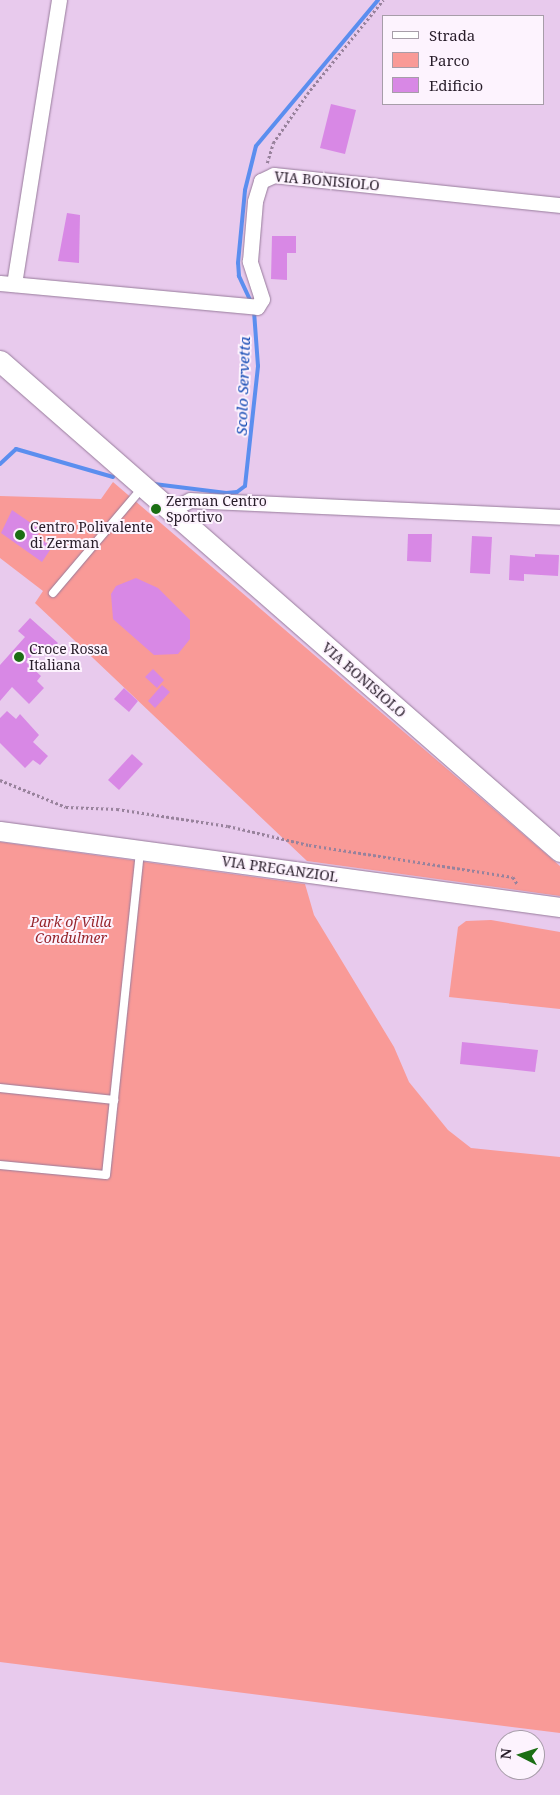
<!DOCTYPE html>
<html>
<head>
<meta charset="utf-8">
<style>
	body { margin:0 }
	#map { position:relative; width:560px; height:1795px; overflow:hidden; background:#e8caed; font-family:"Noto Serif",serif }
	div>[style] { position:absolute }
	.green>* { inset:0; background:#f99a97 }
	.stream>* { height:4px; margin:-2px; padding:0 2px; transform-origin:2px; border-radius:2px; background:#5b8eef }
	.building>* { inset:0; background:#d888e5 }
	.path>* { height:2.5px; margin-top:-1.25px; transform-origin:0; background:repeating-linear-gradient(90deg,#98829c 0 2.5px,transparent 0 5px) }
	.roads { filter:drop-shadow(0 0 1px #977b9b) drop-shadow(0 0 1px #977b9b) }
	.service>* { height:8px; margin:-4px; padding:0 4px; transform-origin:4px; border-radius:4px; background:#fff }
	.minor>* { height:15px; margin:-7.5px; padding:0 7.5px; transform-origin:7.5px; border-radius:7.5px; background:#fff }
	.tertiary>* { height:19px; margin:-9.5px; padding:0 9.5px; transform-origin:9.5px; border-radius:9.5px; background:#fff }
	.secondary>* { height:21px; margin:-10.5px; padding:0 10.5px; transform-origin:10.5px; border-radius:10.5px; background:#fff }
	.dots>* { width:14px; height:14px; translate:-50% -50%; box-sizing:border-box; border:2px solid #fdf3fe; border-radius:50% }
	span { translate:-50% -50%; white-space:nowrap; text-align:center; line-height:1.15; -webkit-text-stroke:4px #fdf3fe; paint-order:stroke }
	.street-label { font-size:14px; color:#271c29 }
	.poi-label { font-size:14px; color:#271c29 }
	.left { translate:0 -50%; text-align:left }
	.park-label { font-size:14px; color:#97262d; font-style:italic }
	.water-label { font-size:15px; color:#0842b1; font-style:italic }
	.legend { position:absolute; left:382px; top:15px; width:162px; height:90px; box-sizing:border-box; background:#fdf3fe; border:1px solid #a79da9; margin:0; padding:6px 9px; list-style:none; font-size:15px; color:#271c29 }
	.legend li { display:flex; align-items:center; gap:10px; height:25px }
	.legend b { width:25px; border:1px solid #a79da9 }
	.north { position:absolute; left:495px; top:1730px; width:50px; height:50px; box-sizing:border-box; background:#fdf3fe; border:1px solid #a79da9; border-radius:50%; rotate:275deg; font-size:14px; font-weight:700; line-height:20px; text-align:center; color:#271c29 }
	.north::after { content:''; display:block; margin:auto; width:18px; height:22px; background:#1b6e14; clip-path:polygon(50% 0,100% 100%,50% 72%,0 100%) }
</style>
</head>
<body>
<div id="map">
	<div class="green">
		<i style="clip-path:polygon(113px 482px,560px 866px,560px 896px,307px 861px,35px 603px,43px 591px,0 558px,0 496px,101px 499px)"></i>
		<i style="clip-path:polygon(0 842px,305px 884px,314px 915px,394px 1047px,409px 1082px,448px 1130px,471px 1148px,560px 1157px,560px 1733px,0 1662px)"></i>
		<i style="clip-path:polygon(491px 920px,560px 932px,560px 1009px,449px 997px,458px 927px,466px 921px)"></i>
	</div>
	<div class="stream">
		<i style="left:251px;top:302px;width:29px;rotate:-115deg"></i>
		<i style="left:239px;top:276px;width:13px;rotate:-94deg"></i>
		<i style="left:238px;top:263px;width:73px;rotate:-84.5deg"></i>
		<i style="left:245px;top:190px;width:45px;rotate:-76deg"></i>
		<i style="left:256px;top:146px;width:190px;rotate:-50.1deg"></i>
		<i style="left:0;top:464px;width:22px;rotate:-43deg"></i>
		<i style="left:16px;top:449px;width:101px;rotate:16.1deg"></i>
		<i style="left:154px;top:484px;width:73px;rotate:7.1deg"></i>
		<i style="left:226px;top:493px;width:11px;rotate:-5deg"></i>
		<i style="left:237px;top:492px;width:10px;rotate:-37deg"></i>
		<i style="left:245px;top:486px;width:121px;rotate:-83.8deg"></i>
		<i style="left:258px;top:366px;width:55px;rotate:-94.2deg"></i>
	</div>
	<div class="building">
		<i style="clip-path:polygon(331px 104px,356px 110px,345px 154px,320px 148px)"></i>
		<i style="clip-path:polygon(67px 213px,80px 215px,79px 263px,58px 261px)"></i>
		<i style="clip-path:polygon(272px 236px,296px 236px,296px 253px,287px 253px,287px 280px,271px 279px)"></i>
		<i style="clip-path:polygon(12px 510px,41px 530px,37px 536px,52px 547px,42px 562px,1px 533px)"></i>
		<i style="clip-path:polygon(408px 534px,432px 534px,431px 562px,407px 561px)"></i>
		<i style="clip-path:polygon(472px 536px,492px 537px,490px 574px,470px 573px)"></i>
		<i style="clip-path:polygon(535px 554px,559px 555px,558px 576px,524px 574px,524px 581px,509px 580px,510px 555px,535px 557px)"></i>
		<i style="clip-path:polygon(136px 578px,158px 588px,190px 620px,190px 639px,178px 654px,154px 655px,113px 619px,111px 594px,116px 586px)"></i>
		<i style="clip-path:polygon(30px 618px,58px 643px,50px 652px,41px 645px,26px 662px,41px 676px,37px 681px,44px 688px,29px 704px,12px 687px,0 701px,0 665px,25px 637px,18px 631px)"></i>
		<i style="clip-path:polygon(153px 669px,164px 680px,157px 688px,145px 677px)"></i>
		<i style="clip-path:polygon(162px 685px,170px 692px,155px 708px,148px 701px)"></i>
		<i style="clip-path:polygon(124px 688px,138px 701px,129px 712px,114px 699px)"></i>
		<i style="clip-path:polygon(7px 711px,16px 719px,20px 714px,39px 735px,33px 742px,48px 756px,40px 765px,33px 760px,25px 768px,0 743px,0 718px)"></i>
		<i style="clip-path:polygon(132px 754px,143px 764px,119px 790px,108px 780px)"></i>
		<i style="clip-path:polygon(462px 1042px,538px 1050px,535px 1072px,460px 1064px)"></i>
	</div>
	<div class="path">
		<i style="left:267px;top:163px;width:21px;rotate:-73deg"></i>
		<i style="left:273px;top:143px;width:60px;rotate:-55.2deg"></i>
		<i style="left:307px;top:94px;width:121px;rotate:-51deg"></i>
		<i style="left:0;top:780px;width:71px;rotate:22.2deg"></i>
		<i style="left:66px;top:807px;width:51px;rotate:2.2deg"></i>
		<i style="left:117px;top:809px;width:112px;rotate:8.7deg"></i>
		<i style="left:228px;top:826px;width:83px;rotate:13.2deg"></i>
		<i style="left:309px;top:845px;width:206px;rotate:8.9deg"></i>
		<i style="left:513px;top:877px;width:9px;rotate:58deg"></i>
	</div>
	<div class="roads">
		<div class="service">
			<i style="left:53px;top:593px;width:138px;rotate:-49.7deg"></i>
			<i style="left:0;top:1088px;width:115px;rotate:6deg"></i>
			<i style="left:0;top:1165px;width:106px;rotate:5.4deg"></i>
			<i style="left:106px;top:1175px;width:327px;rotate:-84deg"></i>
		</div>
		<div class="minor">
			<i style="left:0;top:283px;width:258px;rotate:5.3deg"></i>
			<i style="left:257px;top:307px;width:9px;rotate:-58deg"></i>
			<i style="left:262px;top:299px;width:40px;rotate:-108deg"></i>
			<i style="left:250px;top:261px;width:60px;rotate:-85.2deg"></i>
			<i style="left:255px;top:201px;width:21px;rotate:-73deg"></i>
			<i style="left:261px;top:181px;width:14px;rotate:-25deg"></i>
			<i style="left:274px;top:175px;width:288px;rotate:6deg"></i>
			<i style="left:14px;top:284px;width:288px;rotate:-81deg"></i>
			<i style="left:169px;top:510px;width:23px;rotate:-25deg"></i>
			<i style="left:190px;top:500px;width:370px;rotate:2.6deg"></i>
		</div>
		<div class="tertiary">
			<i style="left:0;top:831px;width:565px;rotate:7.73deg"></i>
		</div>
		<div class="secondary">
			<i style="left:0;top:361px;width:744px;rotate:41.19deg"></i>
		</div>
	</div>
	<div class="dots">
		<i style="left:156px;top:509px;background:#1b6e14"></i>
		<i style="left:20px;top:535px;background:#1b6e14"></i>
		<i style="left:19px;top:657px;background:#1b6e14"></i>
	</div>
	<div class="street-label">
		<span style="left:327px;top:181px;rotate:5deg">VIA BONISIOLO</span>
		<span style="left:364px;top:680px;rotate:41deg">VIA BONISIOLO</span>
		<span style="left:280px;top:869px;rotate:8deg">VIA PREGANZIOL</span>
	</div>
	<div class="poi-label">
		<span class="left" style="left:166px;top:509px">Zerman Centro<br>Sportivo</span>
		<span class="left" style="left:30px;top:535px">Centro Polivalente<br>di Zerman</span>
		<span class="left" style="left:29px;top:657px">Croce Rossa<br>Italiana</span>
	</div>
	<div class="park-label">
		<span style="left:71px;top:930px">Park of Villa<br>Condulmer</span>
	</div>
	<div class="water-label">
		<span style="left:243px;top:386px;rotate:-88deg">Scolo Servetta</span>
	</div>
	<ul class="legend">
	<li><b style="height:6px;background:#fff"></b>Strada</li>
	<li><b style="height:14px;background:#f99a97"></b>Parco</li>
	<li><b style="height:14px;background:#d888e5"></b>Edificio</li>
	</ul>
	<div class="north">N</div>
</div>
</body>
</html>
